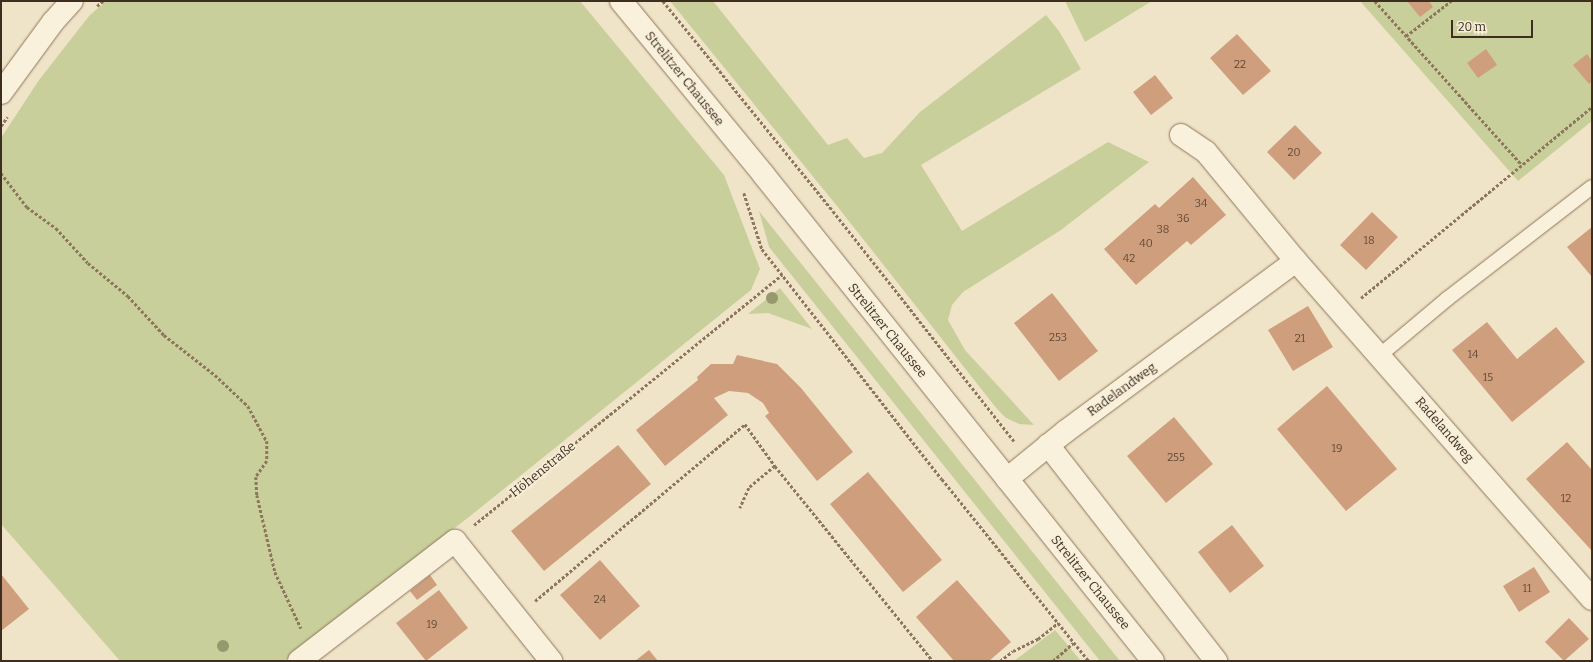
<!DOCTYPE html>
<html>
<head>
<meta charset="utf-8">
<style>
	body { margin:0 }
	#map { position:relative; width:1593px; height:662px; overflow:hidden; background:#f0e4c8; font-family:Bitter,serif }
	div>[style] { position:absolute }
	.green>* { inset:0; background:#c9cf9b }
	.building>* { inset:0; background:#cf9f7d }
	.path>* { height:2.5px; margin-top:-1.25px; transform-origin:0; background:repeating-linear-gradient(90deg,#8d765c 0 3px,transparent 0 5px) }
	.roads { filter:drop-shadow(0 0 1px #8d765c) drop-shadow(0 0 1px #8d765c) }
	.service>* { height:14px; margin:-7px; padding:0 7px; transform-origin:7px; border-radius:7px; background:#faf1dc }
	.minor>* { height:22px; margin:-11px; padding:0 11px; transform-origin:11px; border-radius:11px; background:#faf1dc }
	.tertiary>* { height:22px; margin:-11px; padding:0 11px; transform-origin:11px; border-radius:11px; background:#faf1dc }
	.trees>* { width:12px; height:12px; margin:-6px; border-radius:50%; background:#96986f }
	span { translate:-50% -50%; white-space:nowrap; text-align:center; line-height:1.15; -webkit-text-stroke:3px #f7eed8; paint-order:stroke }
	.number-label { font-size:11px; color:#624a37 }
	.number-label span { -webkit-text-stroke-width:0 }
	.street-label { font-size:13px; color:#3d2e20 }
	.frame { position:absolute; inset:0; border:2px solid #3d2e20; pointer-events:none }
	.scale { position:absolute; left:1451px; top:20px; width:82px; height:18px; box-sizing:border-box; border:2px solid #3d2e20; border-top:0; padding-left:5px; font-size:12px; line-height:14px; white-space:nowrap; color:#3d2e20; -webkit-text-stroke:3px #f7eed8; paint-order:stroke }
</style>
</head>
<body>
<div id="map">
	<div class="green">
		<i style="clip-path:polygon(106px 1px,580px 1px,724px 175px,760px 269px,751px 290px,474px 513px,284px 661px,120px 661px,1px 524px,1px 138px,39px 80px,89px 16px)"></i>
		<i style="clip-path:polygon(670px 1px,713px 1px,828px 145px,847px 138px,864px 158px,882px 153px,920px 112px,1046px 15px,1059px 31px,1081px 69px,921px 165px,962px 231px,1108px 142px,1149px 162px,1061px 230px,963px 292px,952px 305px,948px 320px,965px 350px,1034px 425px,1019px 424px,1006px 418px,997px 409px,837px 206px)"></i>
		<i style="clip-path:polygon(1065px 1px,1152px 1px,1085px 42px)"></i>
		<i style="clip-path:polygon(1360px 1px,1592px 1px,1592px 121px,1518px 181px)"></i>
		<i style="clip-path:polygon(759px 211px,1120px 661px,1100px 661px,769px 247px)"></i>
		<i style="clip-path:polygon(780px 288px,812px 329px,768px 313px,748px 314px)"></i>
		<i style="clip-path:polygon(1055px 630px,1081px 661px,1014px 661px)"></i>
	</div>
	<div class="building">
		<i style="clip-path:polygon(1407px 1px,1429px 1px,1433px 7px,1420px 17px)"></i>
		<i style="clip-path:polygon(1237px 34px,1271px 71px,1243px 95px,1210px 58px)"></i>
		<i style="clip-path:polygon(1486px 49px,1497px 65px,1478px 78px,1467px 63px)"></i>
		<i style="clip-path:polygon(1587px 54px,1592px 61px,1592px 81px,1589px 84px,1573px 65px)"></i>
		<i style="clip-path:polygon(1155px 75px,1173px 98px,1151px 115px,1133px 92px)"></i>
		<i style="clip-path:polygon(1295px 125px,1322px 153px,1294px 180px,1267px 152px)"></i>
		<i style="clip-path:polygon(1193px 177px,1226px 215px,1191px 245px,1187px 241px,1136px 285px,1104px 249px,1155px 204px,1159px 208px)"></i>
		<i style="clip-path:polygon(1372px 212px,1398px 237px,1366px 270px,1340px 245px)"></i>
		<i style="clip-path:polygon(1592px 227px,1592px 277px,1567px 247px)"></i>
		<i style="clip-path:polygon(1052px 293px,1098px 351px,1059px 381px,1014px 323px)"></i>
		<i style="clip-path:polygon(1308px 306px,1333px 347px,1293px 371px,1268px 330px)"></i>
		<i style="clip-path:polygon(1487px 322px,1517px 359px,1556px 327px,1585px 362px,1512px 422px,1452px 350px)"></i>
		<i style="clip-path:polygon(737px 355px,777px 364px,801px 388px,853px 452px,817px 481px,765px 416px,769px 413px,763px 403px,748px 393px,729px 391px,714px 398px,728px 415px,665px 466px,636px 430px,698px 380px,697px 377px,711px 364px,733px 364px)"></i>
		<i style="clip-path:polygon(1327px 386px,1397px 469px,1346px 511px,1277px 429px)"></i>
		<i style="clip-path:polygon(1174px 417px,1213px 464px,1166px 503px,1127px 456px)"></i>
		<i style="clip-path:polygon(1567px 442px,1592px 470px,1592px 551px,1526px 479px)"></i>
		<i style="clip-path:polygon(618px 445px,651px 484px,544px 571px,511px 531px)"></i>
		<i style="clip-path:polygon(868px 472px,942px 560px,903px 592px,830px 504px)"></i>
		<i style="clip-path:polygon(1232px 525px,1264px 566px,1230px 593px,1198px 552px)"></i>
		<i style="clip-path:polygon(600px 560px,640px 606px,600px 640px,560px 595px)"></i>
		<i style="clip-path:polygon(1534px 567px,1550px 592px,1519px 612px,1503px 586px)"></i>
		<i style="clip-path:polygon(1px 574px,29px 609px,1px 631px)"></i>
		<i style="clip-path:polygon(430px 575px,437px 585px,417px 600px,410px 591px)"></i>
		<i style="clip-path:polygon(957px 580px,1011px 642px,989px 661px,954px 661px,916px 617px)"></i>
		<i style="clip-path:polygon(439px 590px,468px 628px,426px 661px,396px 623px)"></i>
		<i style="clip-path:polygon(1569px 618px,1589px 639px,1564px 661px,1545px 642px)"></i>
		<i style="clip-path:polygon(649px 650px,658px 661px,635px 661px)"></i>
	</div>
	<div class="path">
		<i style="left:663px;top:1px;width:270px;rotate:51deg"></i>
		<i style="left:833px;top:211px;width:293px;rotate:51.8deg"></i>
		<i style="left:1375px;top:1px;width:220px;rotate:48.1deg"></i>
		<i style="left:97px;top:6px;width:8px;rotate:-40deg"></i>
		<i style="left:1406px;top:36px;width:57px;rotate:-37.9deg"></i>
		<i style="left:1px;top:126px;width:11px;rotate:-56deg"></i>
		<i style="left:1px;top:173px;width:43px;rotate:52.6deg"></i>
		<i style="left:27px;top:207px;width:36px;rotate:36deg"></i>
		<i style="left:56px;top:228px;width:47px;rotate:47.6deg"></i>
		<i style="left:88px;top:263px;width:52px;rotate:39.5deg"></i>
		<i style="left:128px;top:296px;width:53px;rotate:47.3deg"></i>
		<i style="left:164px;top:335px;width:65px;rotate:38.1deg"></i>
		<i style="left:215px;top:375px;width:45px;rotate:43.2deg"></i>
		<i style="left:248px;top:406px;width:40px;rotate:62deg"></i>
		<i style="left:267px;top:441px;width:20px;rotate:90deg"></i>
		<i style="left:267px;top:461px;width:19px;rotate:125deg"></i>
		<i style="left:256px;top:477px;width:18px;rotate:87deg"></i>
		<i style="left:257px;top:495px;width:79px;rotate:76.8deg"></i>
		<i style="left:275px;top:572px;width:62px;rotate:65.1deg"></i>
		<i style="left:744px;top:193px;width:59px;rotate:72.2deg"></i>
		<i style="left:762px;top:249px;width:292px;rotate:52deg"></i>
		<i style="left:942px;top:479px;width:234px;rotate:51.1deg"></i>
		<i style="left:1361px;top:298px;width:300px;rotate:-39.6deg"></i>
		<i style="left:775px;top:466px;width:251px;rotate:51deg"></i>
		<i style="left:474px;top:525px;width:397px;rotate:-39.1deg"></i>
		<i style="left:535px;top:601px;width:275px;rotate:-40.1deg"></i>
		<i style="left:745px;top:424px;width:52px;rotate:54.5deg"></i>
		<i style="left:775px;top:466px;width:34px;rotate:140deg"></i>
		<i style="left:749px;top:488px;width:22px;rotate:114deg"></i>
		<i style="left:1000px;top:661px;width:16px;rotate:-38deg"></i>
		<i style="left:1013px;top:651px;width:28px;rotate:-26deg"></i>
		<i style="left:1038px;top:639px;width:26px;rotate:-39deg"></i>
		<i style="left:1053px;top:661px;width:27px;rotate:-42deg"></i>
	</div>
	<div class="roads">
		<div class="service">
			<i style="left:1379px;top:356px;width:89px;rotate:-40deg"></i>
			<i style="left:1447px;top:299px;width:183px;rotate:-37.7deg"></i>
		</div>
		<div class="minor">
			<i style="left:621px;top:1px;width:224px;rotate:50.6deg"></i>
			<i style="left:763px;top:174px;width:624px;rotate:51.31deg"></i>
			<i style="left:1181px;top:135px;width:30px;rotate:34deg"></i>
			<i style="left:1206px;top:152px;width:141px;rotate:50.5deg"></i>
			<i style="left:1296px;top:261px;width:449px;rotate:48.8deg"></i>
			<i style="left:1048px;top:445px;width:274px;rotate:52.1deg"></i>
			<i style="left:1007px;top:479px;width:76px;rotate:-39.1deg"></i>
			<i style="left:1066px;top:431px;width:286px;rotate:-36.5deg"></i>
			<i style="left:299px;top:661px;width:197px;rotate:-37.6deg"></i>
			<i style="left:455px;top:541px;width:154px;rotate:51.3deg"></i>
		</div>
		<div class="tertiary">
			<i style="left:1px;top:93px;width:88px;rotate:-53.8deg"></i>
			<i style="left:53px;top:22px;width:28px;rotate:-48deg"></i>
		</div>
	</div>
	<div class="trees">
		<i style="left:772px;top:298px"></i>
		<i style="left:223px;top:646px"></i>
	</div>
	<div class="number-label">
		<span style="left:1240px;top:65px">22</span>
		<span style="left:1294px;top:153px">20</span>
		<span style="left:1201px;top:204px">34</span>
		<span style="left:1183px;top:219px">36</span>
		<span style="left:1163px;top:230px">38</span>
		<span style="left:1369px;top:241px">18</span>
		<span style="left:1146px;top:244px">40</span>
		<span style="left:1129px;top:259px">42</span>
		<span style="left:1058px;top:338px">253</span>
		<span style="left:1300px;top:339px">21</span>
		<span style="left:1473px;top:355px">14</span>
		<span style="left:1488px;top:378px">15</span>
		<span style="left:1337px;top:449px">19</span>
		<span style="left:1176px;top:458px">255</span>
		<span style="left:1566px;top:499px">12</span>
		<span style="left:1527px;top:589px">11</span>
		<span style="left:600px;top:600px">24</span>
		<span style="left:432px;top:625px">19</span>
	</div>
	<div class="street-label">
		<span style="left:684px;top:79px;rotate:51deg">Strelitzer Chaussee</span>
		<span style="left:887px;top:331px;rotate:51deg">Strelitzer Chaussee</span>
		<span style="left:1122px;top:390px;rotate:-36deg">Radelandweg</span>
		<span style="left:1444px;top:430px;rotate:49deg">Radelandweg</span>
		<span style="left:543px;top:470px;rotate:-39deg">Höhenstraße</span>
		<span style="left:1090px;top:583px;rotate:51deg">Strelitzer Chaussee</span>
	</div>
	<div class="frame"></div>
	<div class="scale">20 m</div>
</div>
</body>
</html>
